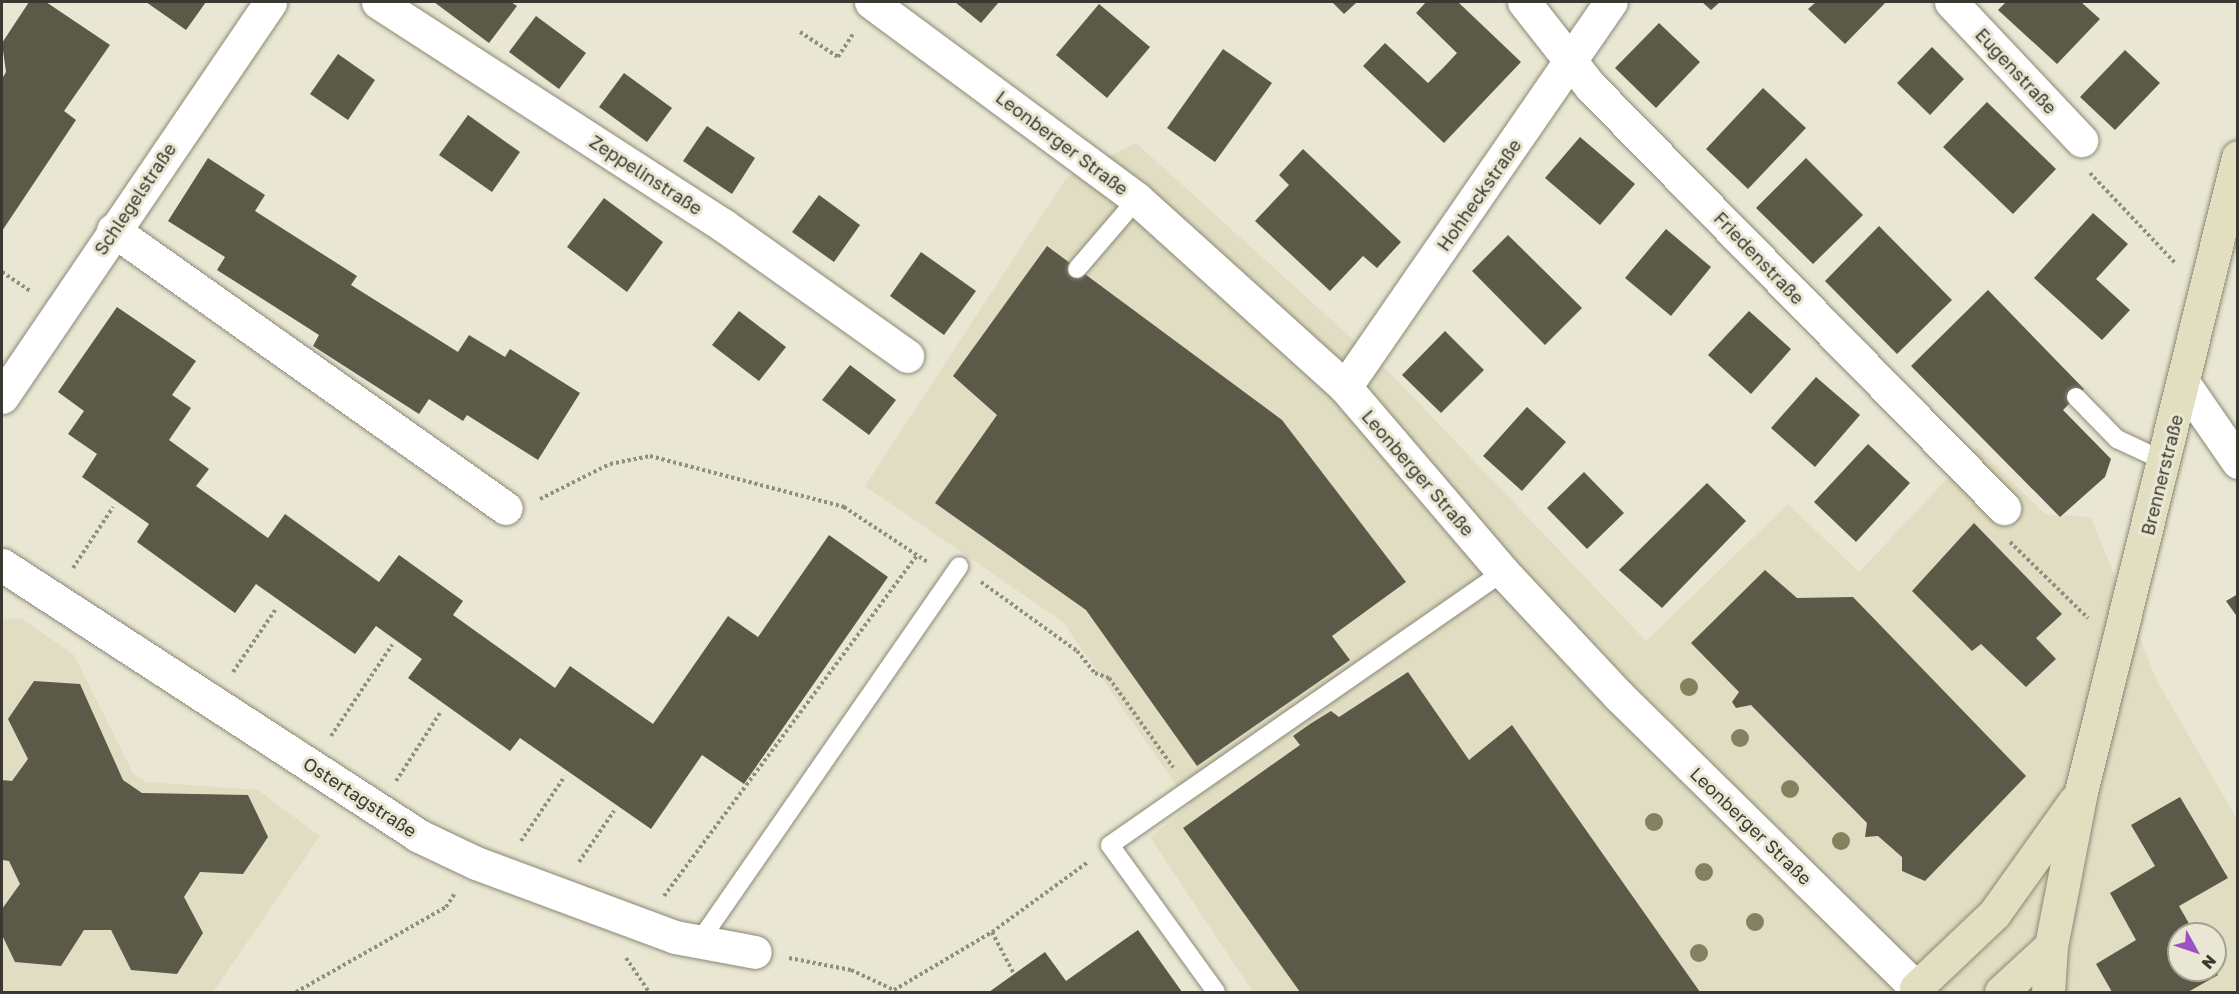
<!DOCTYPE html>
<html>
<head>
<meta charset="utf-8">
<style>
	body { margin:0 }
	#map { position:relative; width:2239px; height:994px; overflow:hidden; background:#e9e7d3; font-family:"Golos Text",sans-serif }
	div>[style] { position:absolute }
	.built>* { inset:0; background:#e0ddc2 }
	.building>* { inset:0; background:#5b5948 }
	.path>* { height:4px; margin-top:-2px; transform-origin:0; background:repeating-linear-gradient(90deg,#908e81 0 3px,transparent 0 6px) }
	.roads { filter:drop-shadow(0 0 2px #8a8876) drop-shadow(0 0 2px #8a8876) }
	.service>* { height:18px; margin:-9px; padding:0 9px; transform-origin:9px; border-radius:9px; background:#fff }
	.minor>* { height:33px; margin:-16.5px; padding:0 16.5px; transform-origin:16.5px; border-radius:16.5px; background:#fff }
	.tertiary>* { height:33px; margin:-16.5px; padding:0 16.5px; transform-origin:16.5px; border-radius:16.5px; background:#fff }
	.secondary>* { height:33px; margin:-16.5px; padding:0 16.5px; transform-origin:16.5px; border-radius:16.5px; background:#e2dfc0 }
	.trees>* { width:18px; height:18px; margin:-9px; border-radius:50%; background:#848161 }
	span { translate:-50% -50%; white-space:nowrap; text-align:center; line-height:1.15; -webkit-text-stroke:6px #e9e7d3; paint-order:stroke }
	.street-label { font-size:18px; color:#3a3931 }
	.frame { position:absolute; inset:0; border:3px solid #3a3931; pointer-events:none }
	.north { position:absolute; left:2167px; top:922px; width:60px; height:60px; box-sizing:border-box; background:#e9e7d3; border:2px solid #a3a192; border-radius:50%; rotate:130deg; font-size:16px; font-weight:700; line-height:24px; text-align:center; color:#3a3931 }
	.north::after { content:''; display:block; margin:auto; width:21px; height:27px; background:#9d52c4; clip-path:polygon(50% 0,100% 100%,50% 72%,0 100%) }
</style>
</head>
<body>
<div id="map">
	<div class="built">
		<i style="clip-path:polygon(evenodd,1136px 143px,1389px 372px,1646px 641px,1788px 504px,1859px 572px,1977px 447px,2045px 514px,2091px 517px,2157px 681px,2237px 819px,2237px 992px,1253px 992px,1150px 837px,1190px 805px,1063px 622px,865px 486px,1067px 177px,1136px 143px,2179px 934px,2215px 934px,2215px 970px,2179px 970px,2179px 934px)"></i>
		<i style="clip-path:polygon(21px 618px,74px 655px,133px 773px,146px 782px,258px 790px,320px 836px,213px 992px,2px 992px,2px 620px)"></i>
	</div>
	<div class="building">
		<i style="clip-path:polygon(29px 2px,46px 2px,110px 45px,64px 111px,76px 120px,2px 231px,2px 79px,6px 72px,2px 43px)"></i>
		<i style="clip-path:polygon(146px 2px,206px 2px,186px 30px)"></i>
		<i style="clip-path:polygon(434px 2px,511px 2px,517px 6px,489px 43px)"></i>
		<i style="clip-path:polygon(955px 2px,999px 2px,981px 23px)"></i>
		<i style="clip-path:polygon(1332px 2px,1357px 2px,1344px 14px)"></i>
		<i style="clip-path:polygon(1426px 2px,1458px 2px,1521px 62px,1444px 143px,1363px 66px,1385px 43px,1428px 83px,1444px 67px,1457px 53px,1416px 13px)"></i>
		<i style="clip-path:polygon(1702px 2px,1720px 2px,1711px 10px)"></i>
		<i style="clip-path:polygon(1816px 2px,1886px 2px,1845px 44px,1808px 9px)"></i>
		<i style="clip-path:polygon(2006px 2px,2081px 2px,2100px 19px,2057px 64px,1998px 10px)"></i>
		<i style="clip-path:polygon(1099px 4px,1150px 47px,1107px 98px,1056px 55px)"></i>
		<i style="clip-path:polygon(536px 16px,586px 53px,559px 89px,509px 52px)"></i>
		<i style="clip-path:polygon(1659px 23px,1700px 62px,1656px 108px,1615px 68px)"></i>
		<i style="clip-path:polygon(1932px 47px,1964px 79px,1930px 115px,1897px 83px)"></i>
		<i style="clip-path:polygon(1223px 49px,1272px 83px,1215px 162px,1167px 128px)"></i>
		<i style="clip-path:polygon(2125px 50px,2160px 83px,2115px 130px,2080px 97px)"></i>
		<i style="clip-path:polygon(338px 54px,375px 80px,348px 120px,310px 94px)"></i>
		<i style="clip-path:polygon(624px 73px,672px 108px,647px 142px,599px 107px)"></i>
		<i style="clip-path:polygon(1763px 88px,1806px 128px,1748px 189px,1706px 149px)"></i>
		<i style="clip-path:polygon(1987px 102px,2056px 169px,2013px 214px,1943px 147px)"></i>
		<i style="clip-path:polygon(468px 115px,520px 152px,492px 192px,439px 155px)"></i>
		<i style="clip-path:polygon(707px 126px,755px 158px,732px 194px,683px 161px)"></i>
		<i style="clip-path:polygon(1580px 137px,1635px 184px,1600px 225px,1545px 178px)"></i>
		<i style="clip-path:polygon(1303px 149px,1401px 242px,1377px 268px,1363px 256px,1330px 291px,1255px 221px,1289px 185px,1279px 175px)"></i>
		<i style="clip-path:polygon(208px 158px,265px 195px,255px 211px,357px 276px,351px 285px,458px 352px,469px 335px,505px 357px,510px 349px,580px 393px,538px 460px,467px 415px,463px 421px,429px 399px,419px 414px,313px 346px,319px 335px,217px 270px,225px 257px,168px 221px)"></i>
		<i style="clip-path:polygon(1806px 158px,1863px 215px,1813px 264px,1756px 208px)"></i>
		<i style="clip-path:polygon(819px 195px,860px 225px,834px 262px,792px 232px)"></i>
		<i style="clip-path:polygon(604px 198px,663px 242px,627px 292px,567px 247px)"></i>
		<i style="clip-path:polygon(2093px 213px,2128px 244px,2096px 279px,2130px 310px,2102px 340px,2034px 278px)"></i>
		<i style="clip-path:polygon(1879px 226px,1952px 300px,1897px 354px,1825px 281px)"></i>
		<i style="clip-path:polygon(1666px 229px,1711px 267px,1671px 316px,1625px 278px)"></i>
		<i style="clip-path:polygon(1508px 235px,1582px 308px,1545px 345px,1472px 271px)"></i>
		<i style="clip-path:polygon(1047px 246px,1282px 420px,1406px 582px,1332px 636px,1350px 660px,1197px 766px,1086px 610px,935px 503px,997px 415px,953px 376px)"></i>
		<i style="clip-path:polygon(921px 252px,976px 291px,944px 335px,890px 296px)"></i>
		<i style="clip-path:polygon(1988px 290px,2084px 389px,2063px 410px,2111px 459px,2105px 477px,2060px 517px,1911px 366px)"></i>
		<i style="clip-path:polygon(117px 307px,196px 361px,172px 395px,191px 408px,169px 440px,209px 469px,196px 486px,268px 538px,285px 514px,379px 582px,399px 555px,463px 601px,453px 615px,555px 688px,570px 666px,653px 724px,728px 616px,758px 637px,829px 535px,888px 577px,744px 784px,702px 755px,651px 829px,520px 738px,510px 751px,408px 678px,422px 659px,376px 626px,355px 654px,256px 584px,235px 613px,137px 542px,149px 524px,82px 477px,97px 454px,68px 434px,84px 411px,58px 392px)"></i>
		<i style="clip-path:polygon(739px 311px,786px 347px,759px 381px,712px 345px)"></i>
		<i style="clip-path:polygon(1749px 311px,1791px 349px,1751px 394px,1708px 355px)"></i>
		<i style="clip-path:polygon(1445px 331px,1484px 370px,1441px 413px,1402px 375px)"></i>
		<i style="clip-path:polygon(850px 365px,896px 400px,869px 435px,822px 400px)"></i>
		<i style="clip-path:polygon(1816px 377px,1860px 415px,1815px 467px,1771px 428px)"></i>
		<i style="clip-path:polygon(1527px 407px,1566px 442px,1522px 491px,1483px 456px)"></i>
		<i style="clip-path:polygon(1868px 444px,1910px 483px,1856px 542px,1814px 502px)"></i>
		<i style="clip-path:polygon(1584px 472px,1624px 513px,1587px 549px,1547px 508px)"></i>
		<i style="clip-path:polygon(1707px 483px,1746px 521px,1662px 608px,1619px 570px)"></i>
		<i style="clip-path:polygon(1974px 523px,2062px 614px,2036px 638px,2056px 659px,2026px 687px,1981px 644px,1972px 651px,1912px 591px)"></i>
		<i style="clip-path:polygon(1765px 570px,1797px 598px,1853px 597px,2026px 776px,1925px 881px,1902px 871px,1902px 857px,1878px 836px,1865px 837px,1867px 823px,1751px 705px,1736px 708px,1732px 702px,1739px 692px,1691px 643px)"></i>
		<i style="clip-path:polygon(2238px 594px,2238px 618px,2226px 601px)"></i>
		<i style="clip-path:polygon(1408px 672px,1469px 760px,1512px 725px,1700px 992px,1300px 992px,1183px 828px,1300px 745px,1293px 736px,1310px 724px,1331px 711px,1339px 717px)"></i>
		<i style="clip-path:polygon(34px 681px,80px 684px,123px 780px,142px 793px,248px 795px,268px 837px,243px 874px,200px 872px,184px 897px,203px 933px,177px 974px,131px 970px,111px 930px,84px 930px,61px 966px,15px 962px,2px 935px,2px 909px,20px 884px,9px 861px,2px 860px,2px 780px,12px 781px,28px 759px,8px 719px)"></i>
		<i style="clip-path:polygon(2180px 797px,2228px 878px,2179px 906px,2195px 934px,2179px 934px,2179px 970px,2216px 970px,2218px 975px,2188px 992px,2112px 992px,2096px 964px,2136px 940px,2110px 893px,2155px 866px,2131px 825px)"></i>
		<i style="clip-path:polygon(1138px 930px,1182px 992px,989px 992px,1045px 952px,1066px 981px)"></i>
	</div>
	<div class="path">
		<i style="left:800px;top:32px;width:45px;rotate:33.3deg"></i>
		<i style="left:838px;top:57px;width:27px;rotate:-57deg"></i>
		<i style="left:2090px;top:173px;width:124px;rotate:46.6deg"></i>
		<i style="left:2px;top:272px;width:36px;rotate:34deg"></i>
		<i style="left:540px;top:499px;width:78px;rotate:-26.6deg"></i>
		<i style="left:610px;top:464px;width:41px;rotate:-11.3deg"></i>
		<i style="left:650px;top:456px;width:201px;rotate:14.7deg"></i>
		<i style="left:844px;top:507px;width:102px;rotate:33.4deg"></i>
		<i style="left:2010px;top:542px;width:109px;rotate:44.3deg"></i>
		<i style="left:73px;top:568px;width:73px;rotate:-56.7deg"></i>
		<i style="left:981px;top:582px;width:118px;rotate:35.7deg"></i>
		<i style="left:1077px;top:651px;width:28px;rotate:51deg"></i>
		<i style="left:1095px;top:673px;width:15px;rotate:20deg"></i>
		<i style="left:1109px;top:678px;width:110px;rotate:54.3deg"></i>
		<i style="left:233px;top:672px;width:76px;rotate:-55.7deg"></i>
		<i style="left:331px;top:736px;width:110px;rotate:-56.2deg"></i>
		<i style="left:396px;top:781px;width:81px;rotate:-57.1deg"></i>
		<i style="left:521px;top:841px;width:78px;rotate:-55.9deg"></i>
		<i style="left:579px;top:862px;width:62px;rotate:-55.5deg"></i>
		<i style="left:664px;top:896px;width:425px;rotate:-53.4deg"></i>
		<i style="left:992px;top:932px;width:47px;rotate:62.4deg"></i>
		<i style="left:626px;top:958px;width:41px;rotate:55.9deg"></i>
		<i style="left:789px;top:958px;width:63px;rotate:11deg"></i>
		<i style="left:851px;top:970px;width:47px;rotate:24.9deg"></i>
		<i style="left:894px;top:990px;width:114px;rotate:-30.6deg"></i>
		<i style="left:992px;top:932px;width:119px;rotate:-36.1deg"></i>
		<i style="left:296px;top:992px;width:172px;rotate:-29.5deg"></i>
		<i style="left:446px;top:907px;width:17px;rotate:-57deg"></i>
	</div>
	<div class="roads">
		<div class="service">
			<i style="left:1077px;top:269px;width:92px;rotate:-49.4deg"></i>
			<i style="left:2076px;top:397px;width:59px;rotate:45.7deg"></i>
			<i style="left:2117px;top:439px;width:54px;rotate:25.1deg"></i>
			<i style="left:699px;top:942px;width:457px;rotate:-55.3deg"></i>
			<i style="left:1216px;top:992px;width:181px;rotate:-125.8deg"></i>
			<i style="left:1110px;top:845px;width:479px;rotate:-34.8deg"></i>
		</div>
		<div class="minor">
			<i style="left:378px;top:2px;width:411px;rotate:32.9deg"></i>
			<i style="left:723px;top:225px;width:226px;rotate:35.4deg"></i>
			<i style="left:1524px;top:2px;width:108px;rotate:51.8deg"></i>
			<i style="left:1591px;top:87px;width:590px;rotate:45.55deg"></i>
			<i style="left:1951px;top:2px;width:190px;rotate:46.7deg"></i>
			<i style="left:113px;top:230px;width:481px;rotate:35.3deg"></i>
			<i style="left:2184px;top:384px;width:95px;rotate:55.3deg"></i>
			<i style="left:1345px;top:387px;width:468px;rotate:-55.4deg"></i>
			<i style="left:2px;top:397px;width:477px;rotate:-55.8deg"></i>
			<i style="left:2px;top:565px;width:495px;rotate:33deg"></i>
			<i style="left:417px;top:835px;width:65px;rotate:25.4deg"></i>
			<i style="left:476px;top:863px;width:212px;rotate:20.4deg"></i>
			<i style="left:675px;top:937px;width:81px;rotate:10.6deg"></i>
		</div>
		<div class="tertiary">
			<i style="left:871px;top:2px;width:331px;rotate:36.5deg"></i>
			<i style="left:1137px;top:199px;width:280px;rotate:42.1deg"></i>
			<i style="left:1345px;top:387px;width:243px;rotate:49.5deg"></i>
			<i style="left:1503px;top:572px;width:168px;rotate:46.9deg"></i>
			<i style="left:1618px;top:695px;width:418px;rotate:44.5deg"></i>
		</div>
		<div class="secondary">
			<i style="left:1921px;top:992px;width:6px;rotate:-141deg"></i>
			<i style="left:1916px;top:988px;width:108px;rotate:-43.5deg"></i>
			<i style="left:1994px;top:914px;width:139px;rotate:-54.4deg"></i>
			<i style="left:2001px;top:992px;width:68px;rotate:-42.6deg"></i>
			<i style="left:2048px;top:992px;width:46px;rotate:-86.3deg"></i>
			<i style="left:2051px;top:946px;width:157px;rotate:-79deg"></i>
			<i style="left:2081px;top:792px;width:654px;rotate:-76.11deg"></i>
		</div>
	</div>
	<div class="trees">
		<i style="left:1689px;top:687px"></i>
		<i style="left:1740px;top:738px"></i>
		<i style="left:1790px;top:789px"></i>
		<i style="left:1654px;top:822px"></i>
		<i style="left:1841px;top:841px"></i>
		<i style="left:1704px;top:872px"></i>
		<i style="left:1755px;top:922px"></i>
		<i style="left:1699px;top:953px"></i>
	</div>
	<div class="street-label">
		<span style="left:2016px;top:71px;rotate:47deg">Eugenstraße</span>
		<span style="left:1062px;top:143px;rotate:37deg">Leonberger Straße</span>
		<span style="left:646px;top:175px;rotate:33deg">Zeppelinstraße</span>
		<span style="left:1479px;top:195px;rotate:-55deg">Hohheckstraße</span>
		<span style="left:135px;top:199px;rotate:-56deg">Schlegelstraße</span>
		<span style="left:1759px;top:258px;rotate:46deg">Friedenstraße</span>
		<span style="left:1418px;top:473px;rotate:49deg">Leonberger Straße</span>
		<span style="left:2162px;top:475px;rotate:-76deg">Brennerstraße</span>
		<span style="left:360px;top:797px;rotate:33deg">Ostertagstraße</span>
		<span style="left:1751px;top:826px;rotate:44deg">Leonberger Straße</span>
	</div>
	<div class="frame"></div>
	<div class="north">N</div>
</div>
</body>
</html>
